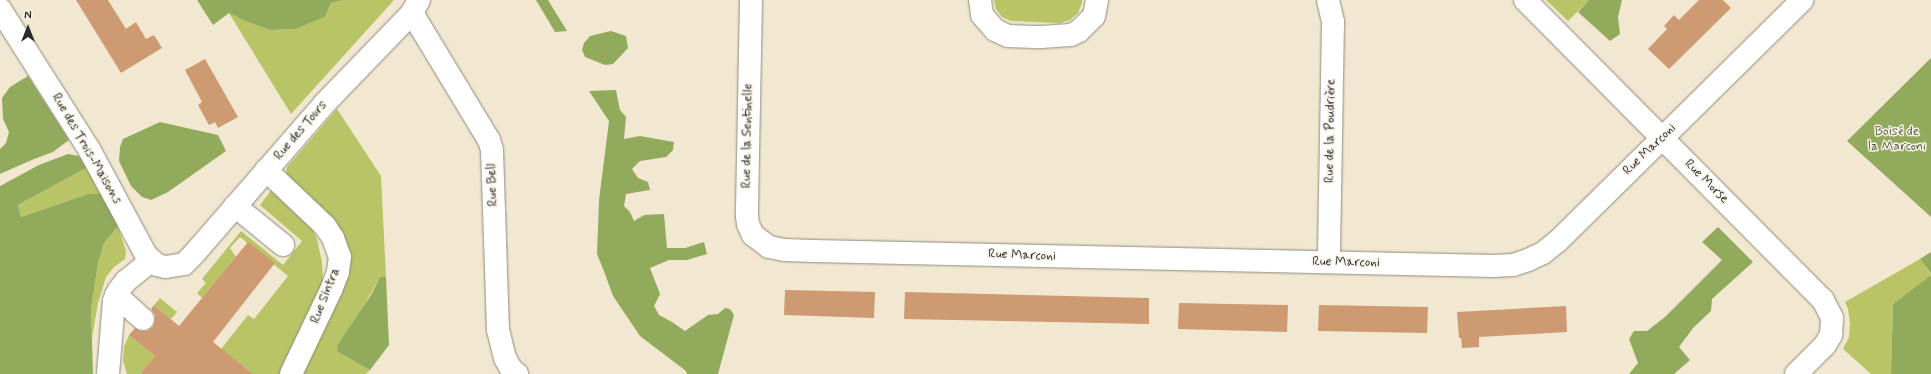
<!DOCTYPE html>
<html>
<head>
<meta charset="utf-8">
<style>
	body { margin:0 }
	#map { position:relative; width:1931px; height:374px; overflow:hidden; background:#f2e8d1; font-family:Mynerve,sans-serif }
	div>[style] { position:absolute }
	.green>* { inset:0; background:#b8c466 }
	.forest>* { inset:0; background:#92aa5b }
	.building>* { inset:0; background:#ce9a71 }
	.roads { filter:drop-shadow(0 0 1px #8e8a7e) drop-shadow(0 0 1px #8e8a7e) }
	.minor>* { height:22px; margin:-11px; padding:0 11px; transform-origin:11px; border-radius:11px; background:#fff }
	span { translate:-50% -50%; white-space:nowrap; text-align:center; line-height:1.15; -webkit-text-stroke:3px #f7f3e8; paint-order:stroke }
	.street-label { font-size:13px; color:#2b2b2b }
	.park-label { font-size:13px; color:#55593d }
	.north { position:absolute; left:8px; top:8px; width:40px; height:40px; -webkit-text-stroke:3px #f7f3e8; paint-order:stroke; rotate:0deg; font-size:11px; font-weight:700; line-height:16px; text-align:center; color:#2b2b2b }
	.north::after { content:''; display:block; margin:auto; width:14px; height:18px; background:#2b2b2b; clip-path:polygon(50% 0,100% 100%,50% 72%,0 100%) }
</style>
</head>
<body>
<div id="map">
	<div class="green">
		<i style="clip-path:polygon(344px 0,394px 0,291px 114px,229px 13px,245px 21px,270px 30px,296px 29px,325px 17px,331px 3px)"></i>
		<i style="clip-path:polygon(994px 0,1082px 0,1082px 3px,1078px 13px,1070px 20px,1060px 23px,1011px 21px,1002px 17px,996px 9px)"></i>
		<i style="clip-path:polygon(1546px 0,1589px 0,1568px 21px)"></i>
		<i style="clip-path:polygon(337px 109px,381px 176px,386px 277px,380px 277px,338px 352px,370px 370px,366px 374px,299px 374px,345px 275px,286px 173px,287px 167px)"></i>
		<i style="clip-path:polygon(86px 168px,101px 194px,88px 194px,21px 217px,18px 205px)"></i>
		<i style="clip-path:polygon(273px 188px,311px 226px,317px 239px,322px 262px,323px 283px,281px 374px,253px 374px,221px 349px,248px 315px,254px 319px,288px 276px,240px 237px,230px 248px,236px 257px,202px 298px,197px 293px,206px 283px,202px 279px,241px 231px,283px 265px,302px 241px,260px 205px)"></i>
		<i style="clip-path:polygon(118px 226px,126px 251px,125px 259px,114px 267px,106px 277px,98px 303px,92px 338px,91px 309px,98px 263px,104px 243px)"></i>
		<i style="clip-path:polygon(1920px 259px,1931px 275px,1893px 304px,1891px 374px,1871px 374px,1843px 349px,1849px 337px,1850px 323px,1848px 309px,1845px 302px)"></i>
		<i style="clip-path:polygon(160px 298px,177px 312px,171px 319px,154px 305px)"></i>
		<i style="clip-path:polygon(129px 335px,155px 356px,140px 374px,127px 374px,123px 361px,124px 347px)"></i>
	</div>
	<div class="forest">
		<i style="clip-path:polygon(197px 0,344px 0,331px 3px,325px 17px,296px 29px,270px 30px,245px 21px,229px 13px,213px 25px)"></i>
		<i style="clip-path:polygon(536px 0,548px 0,567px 31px,555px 32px)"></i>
		<i style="clip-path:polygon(1589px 0,1622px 0,1618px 17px,1620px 34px,1610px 41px,1578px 12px)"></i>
		<i style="clip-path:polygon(611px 31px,626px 36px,628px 48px,613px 64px,605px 65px,585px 57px,582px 50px,584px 43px,590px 36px)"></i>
		<i style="clip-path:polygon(1931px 58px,1931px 217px,1847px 141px)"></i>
		<i style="clip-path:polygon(28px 76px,69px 140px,53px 152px,34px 159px,0 174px,0 149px,6px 143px,9px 132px,3px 119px,2px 98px,10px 87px)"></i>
		<i style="clip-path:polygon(616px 90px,620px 110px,626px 117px,624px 139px,640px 136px,674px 142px,673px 150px,666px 157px,640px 161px,632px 169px,638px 178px,648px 182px,650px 190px,626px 194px,624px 206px,630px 212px,634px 221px,644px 215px,664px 214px,667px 248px,685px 248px,704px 242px,707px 254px,687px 260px,669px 260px,650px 268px,660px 294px,654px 306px,659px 315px,672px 322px,685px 331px,708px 315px,718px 314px,725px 308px,730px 309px,734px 315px,718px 374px,687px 374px,686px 371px,640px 336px,613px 296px,605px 274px,597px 254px,599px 200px,609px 121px,589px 91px)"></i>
		<i style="clip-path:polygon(160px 122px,218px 135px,226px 151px,168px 192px,151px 200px,142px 197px,131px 186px,119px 161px,120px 147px,123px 139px)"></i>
		<i style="clip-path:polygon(68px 154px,79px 156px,86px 168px,18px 205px,21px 217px,88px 194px,101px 194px,118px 226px,104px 243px,98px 263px,91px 309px,93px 374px,0 374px,0 186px,39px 165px)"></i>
		<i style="clip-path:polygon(1718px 227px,1753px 262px,1712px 299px,1711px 311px,1693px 328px,1679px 347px,1690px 360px,1674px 374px,1629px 374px,1638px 363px,1629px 339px,1634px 331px,1647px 331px,1665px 317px,1722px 260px,1702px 242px)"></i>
		<i style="clip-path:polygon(1931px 252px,1931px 274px,1920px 259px)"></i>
		<i style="clip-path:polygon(1931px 275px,1931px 374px,1891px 374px,1893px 304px)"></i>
		<i style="clip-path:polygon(380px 277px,386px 277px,389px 345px,370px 370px,338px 352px,337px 346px,371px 295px)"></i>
	</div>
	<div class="building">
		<i style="clip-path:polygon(76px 0,108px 0,126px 29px,136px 22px,146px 39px,154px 35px,162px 48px,121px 73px)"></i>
		<i style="clip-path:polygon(1699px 0,1723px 0,1731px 8px,1669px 69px,1648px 49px,1667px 29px,1664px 26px,1674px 15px,1679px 20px)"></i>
		<i style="clip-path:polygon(205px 59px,238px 117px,218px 128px,215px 122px,209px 125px,198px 105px,202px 102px,185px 70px)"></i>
		<i style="clip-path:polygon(248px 242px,275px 263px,213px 342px,253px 374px,140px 374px,155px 356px,129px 335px,135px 328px,140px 331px,147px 331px,153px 327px,155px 321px,155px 315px,151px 309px,154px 305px,179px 326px)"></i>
		<i style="clip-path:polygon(785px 290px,875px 292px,874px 318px,784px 315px)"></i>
		<i style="clip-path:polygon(905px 292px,1149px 298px,1149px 324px,904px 319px)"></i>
		<i style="clip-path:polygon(1179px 303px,1288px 305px,1287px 332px,1178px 329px)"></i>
		<i style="clip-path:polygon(1319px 305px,1428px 307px,1427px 333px,1318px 331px)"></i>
		<i style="clip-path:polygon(1566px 306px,1567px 332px,1479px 337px,1479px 347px,1462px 348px,1461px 338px,1459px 338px,1457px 312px)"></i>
	</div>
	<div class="roads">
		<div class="minor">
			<i style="left:751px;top:0;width:216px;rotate:91.1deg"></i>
			<i style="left:747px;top:216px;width:8px;rotate:83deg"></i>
			<i style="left:748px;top:224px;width:12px;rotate:66deg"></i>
			<i style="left:753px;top:235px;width:20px;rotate:37deg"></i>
			<i style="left:769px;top:247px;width:16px;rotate:11deg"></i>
			<i style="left:785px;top:250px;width:28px;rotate:2deg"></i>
			<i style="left:813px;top:251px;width:681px;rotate:1.26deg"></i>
			<i style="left:1494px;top:266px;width:19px;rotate:-3deg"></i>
			<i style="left:1513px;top:265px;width:16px;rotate:-18deg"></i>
			<i style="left:1528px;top:260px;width:17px;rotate:-25deg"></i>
			<i style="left:1543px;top:253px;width:19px;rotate:-39deg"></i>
			<i style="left:1558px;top:241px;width:343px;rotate:-44.6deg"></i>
			<i style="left:980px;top:0;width:15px;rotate:82deg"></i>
			<i style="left:982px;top:15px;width:20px;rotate:49deg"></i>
			<i style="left:995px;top:30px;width:14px;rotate:25deg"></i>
			<i style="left:1008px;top:36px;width:33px;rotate:2deg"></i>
			<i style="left:1041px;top:37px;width:30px;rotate:-4deg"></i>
			<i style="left:1071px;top:35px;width:9px;rotate:-27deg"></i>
			<i style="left:1079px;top:31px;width:21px;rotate:-45deg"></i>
			<i style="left:1094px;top:16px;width:16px;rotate:-79deg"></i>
			<i style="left:1328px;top:0;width:23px;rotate:77deg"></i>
			<i style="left:1333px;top:22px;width:240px;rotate:91deg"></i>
			<i style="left:1525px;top:0;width:423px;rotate:45.2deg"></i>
			<i style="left:1823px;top:300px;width:20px;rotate:63deg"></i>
			<i style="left:1832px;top:318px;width:17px;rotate:93deg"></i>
			<i style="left:1831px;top:335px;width:12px;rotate:121deg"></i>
			<i style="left:1825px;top:345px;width:41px;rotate:135deg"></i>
			<i style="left:0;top:9px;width:166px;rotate:57.6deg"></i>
			<i style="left:89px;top:149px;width:120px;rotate:61.7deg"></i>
			<i style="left:146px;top:255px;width:15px;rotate:42deg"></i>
			<i style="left:157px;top:265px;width:9px;rotate:13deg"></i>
			<i style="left:166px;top:267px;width:18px;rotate:-9deg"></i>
			<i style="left:184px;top:264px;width:13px;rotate:-45deg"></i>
			<i style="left:193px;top:255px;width:201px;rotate:-49deg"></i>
			<i style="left:325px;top:103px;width:125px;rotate:-46deg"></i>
			<i style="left:412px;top:13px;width:15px;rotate:-62deg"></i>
			<i style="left:412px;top:13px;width:149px;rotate:58.8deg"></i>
			<i style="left:489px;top:140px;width:10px;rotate:73deg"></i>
			<i style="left:492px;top:150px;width:180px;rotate:88.1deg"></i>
			<i style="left:498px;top:330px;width:29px;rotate:76deg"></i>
			<i style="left:505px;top:358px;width:13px;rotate:61deg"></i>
			<i style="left:511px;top:369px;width:8px;rotate:40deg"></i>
			<i style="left:266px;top:170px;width:81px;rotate:43.5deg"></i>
			<i style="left:325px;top:226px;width:14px;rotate:56deg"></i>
			<i style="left:333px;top:238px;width:20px;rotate:70deg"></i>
			<i style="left:340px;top:257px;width:15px;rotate:98deg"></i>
			<i style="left:338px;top:272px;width:19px;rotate:111deg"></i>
			<i style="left:331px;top:290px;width:93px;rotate:115.5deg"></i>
			<i style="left:235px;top:206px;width:62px;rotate:39.1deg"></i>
			<i style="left:116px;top:295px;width:36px;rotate:42deg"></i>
			<i style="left:108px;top:374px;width:73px;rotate:-85.3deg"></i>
			<i style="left:114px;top:301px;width:12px;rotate:-66deg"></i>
			<i style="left:119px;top:290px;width:11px;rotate:-52deg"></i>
			<i style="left:126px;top:281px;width:32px;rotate:-39deg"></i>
		</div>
	</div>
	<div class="street-label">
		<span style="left:301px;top:131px;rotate:-49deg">Rue des Tours</span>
		<span style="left:1331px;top:131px;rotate:-89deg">Rue de la Poudrière</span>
		<span style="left:748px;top:136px;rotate:-89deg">Rue de la Sentinelle</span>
		<span style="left:86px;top:149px;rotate:60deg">Rue des Trois-Maisons</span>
		<span style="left:1650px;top:150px;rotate:-44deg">Rue Marconi</span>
		<span style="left:1706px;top:182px;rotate:45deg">Rue Morse</span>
		<span style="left:493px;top:185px;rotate:-92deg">Rue Bell</span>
		<span style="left:1022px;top:256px;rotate:2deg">Rue Marconi</span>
		<span style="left:1346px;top:263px;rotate:1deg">Rue Marconi</span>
		<span style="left:326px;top:296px;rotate:-68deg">Rue Sintra</span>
	</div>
	<div class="park-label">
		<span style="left:1897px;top:140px">Boisé de<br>la Marconi</span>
	</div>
	<div class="north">N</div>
</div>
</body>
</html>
